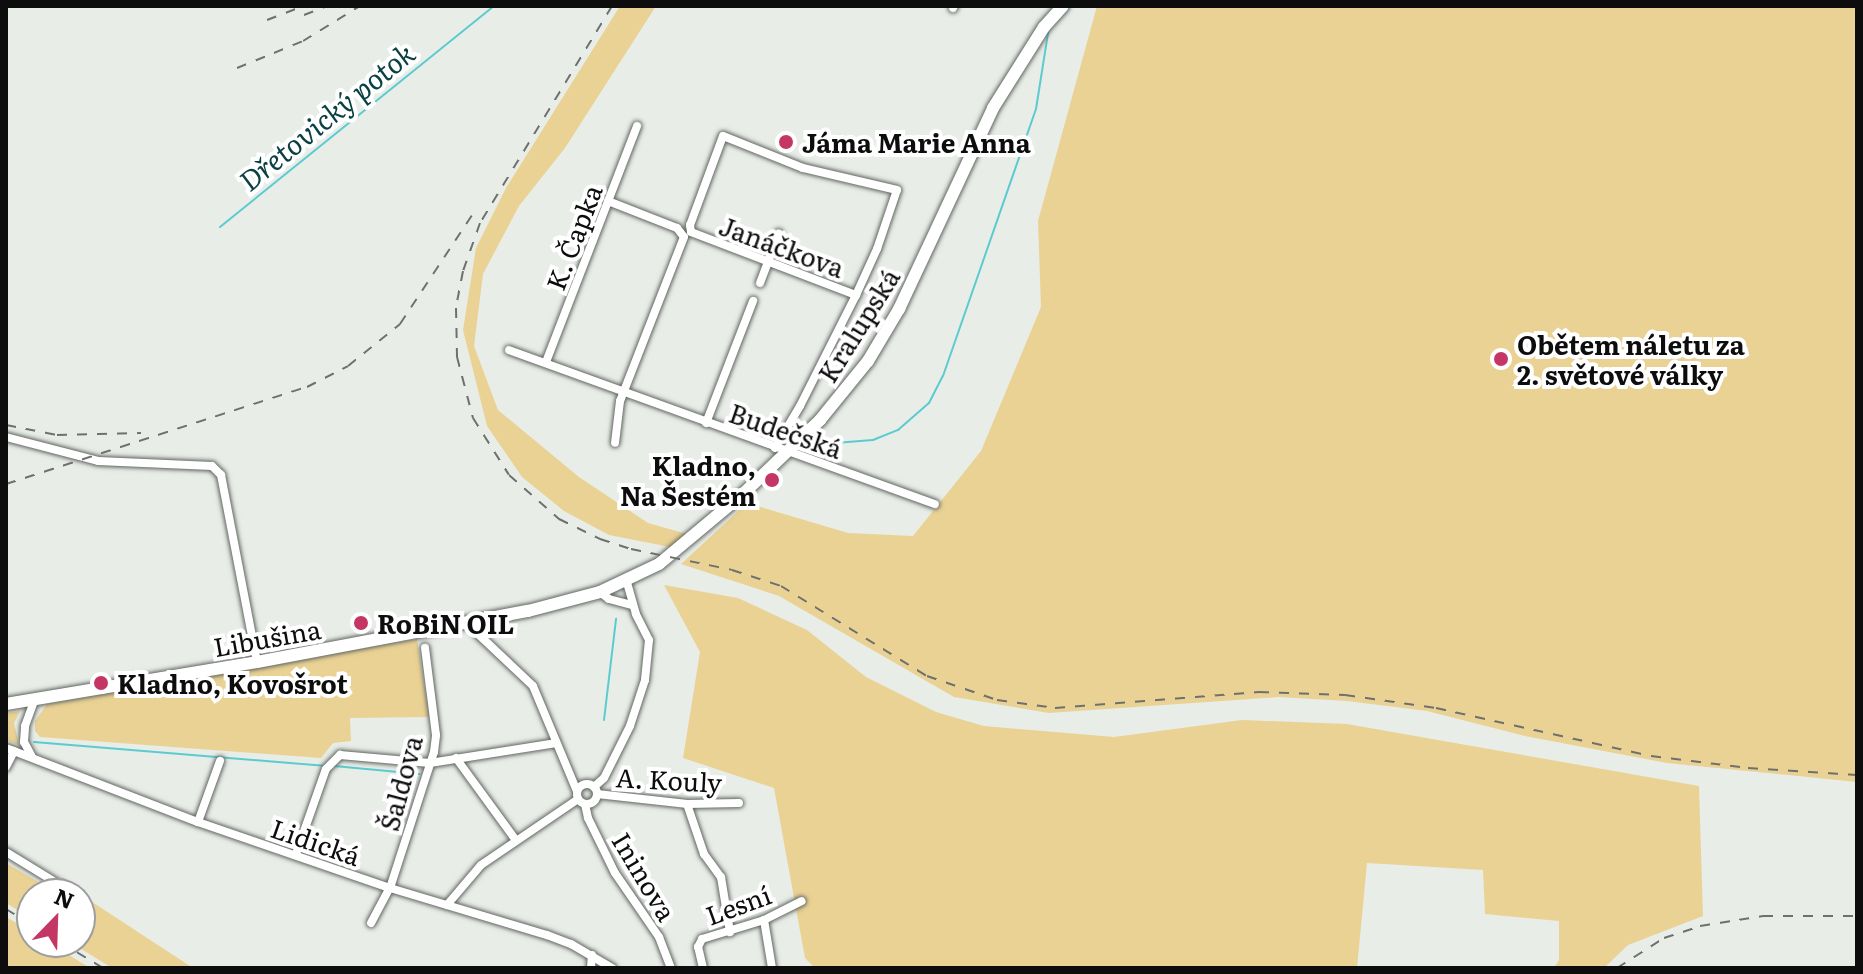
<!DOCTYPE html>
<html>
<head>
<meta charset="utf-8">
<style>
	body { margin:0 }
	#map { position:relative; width:1863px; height:974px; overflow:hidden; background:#e8ede8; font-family:Literata,serif }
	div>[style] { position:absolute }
	.green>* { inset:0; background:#ead294 }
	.stream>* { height:2px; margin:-1px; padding:0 1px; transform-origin:1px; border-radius:1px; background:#5bcbd0 }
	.roads { filter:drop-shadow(0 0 2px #616661) drop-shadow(0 0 2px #616661) }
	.minor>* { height:8px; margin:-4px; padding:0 4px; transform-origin:4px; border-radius:4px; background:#fff }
	.minor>.ring { margin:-4px; padding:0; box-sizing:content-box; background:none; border:8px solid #fff; border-radius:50% }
	.secondary>* { height:12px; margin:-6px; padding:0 6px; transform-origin:6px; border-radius:6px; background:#fff }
	.rail>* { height:2px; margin-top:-1px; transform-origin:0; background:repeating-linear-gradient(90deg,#6e706e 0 10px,transparent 0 20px) }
	.dots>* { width:22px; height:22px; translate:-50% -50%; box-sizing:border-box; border:4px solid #fff; border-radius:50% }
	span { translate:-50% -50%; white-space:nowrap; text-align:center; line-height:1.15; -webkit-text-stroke:8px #fff; paint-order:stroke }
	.poi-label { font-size:26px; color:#0c0d0c; font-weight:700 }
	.left { translate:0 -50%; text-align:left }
	.right { translate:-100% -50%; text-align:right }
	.street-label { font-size:26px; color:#0c0d0c }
	.water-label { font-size:28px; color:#0b4042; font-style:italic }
	.frame { position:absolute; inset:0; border:8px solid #0c0d0c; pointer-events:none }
	.north { position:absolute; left:16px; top:878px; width:80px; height:80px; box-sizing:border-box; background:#fff; border:2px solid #9e9e9e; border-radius:50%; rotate:23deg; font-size:22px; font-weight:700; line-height:32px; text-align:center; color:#0c0d0c }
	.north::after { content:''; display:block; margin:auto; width:28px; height:36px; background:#c43764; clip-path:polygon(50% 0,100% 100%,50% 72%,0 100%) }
</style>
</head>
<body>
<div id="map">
	<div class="green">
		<i style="clip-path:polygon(620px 6px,656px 6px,565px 148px,519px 206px,483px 274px,474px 346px,498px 410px,579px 477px,648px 523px,687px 534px,670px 547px,609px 535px,564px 511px,522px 477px,487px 426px,463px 330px,476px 248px,506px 188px)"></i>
		<i style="clip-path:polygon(1097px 6px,1857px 6px,1857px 782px,1667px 763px,1525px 736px,1427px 711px,1347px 701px,1279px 697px,1049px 713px,954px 697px,779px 596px,681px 564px,747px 503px,848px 533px,913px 536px,981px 451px,1041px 307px,1038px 221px)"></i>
		<i style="clip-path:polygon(664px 585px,738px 598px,807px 630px,866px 677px,936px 712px,984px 726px,1114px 737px,1242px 720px,1347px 724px,1699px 786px,1703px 916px,1628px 945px,1604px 968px,1554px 968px,1559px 960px,1559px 921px,1485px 914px,1483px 870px,1367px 863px,1357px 968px,815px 968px,805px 958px,774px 788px,683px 758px,700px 652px)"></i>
		<i style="clip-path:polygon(417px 639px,429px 717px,350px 718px,351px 741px,333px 743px,321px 758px,40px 737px,35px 731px,35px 721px,47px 704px)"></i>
		<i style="clip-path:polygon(20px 711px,14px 723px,19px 745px,6px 740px,6px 713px)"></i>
		<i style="clip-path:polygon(6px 863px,59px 894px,32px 894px,32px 919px,6px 903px)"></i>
		<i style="clip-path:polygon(83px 896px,193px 968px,112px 968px,70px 942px,80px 942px,80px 901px)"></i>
		<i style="clip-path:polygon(6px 917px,32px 932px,32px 942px,48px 942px,90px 968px,6px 968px)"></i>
	</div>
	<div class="stream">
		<i style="left:220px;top:227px;width:352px;rotate:-38.9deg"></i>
		<i style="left:822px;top:444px;width:51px;rotate:-4.5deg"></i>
		<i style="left:873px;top:440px;width:27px;rotate:-22deg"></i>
		<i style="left:898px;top:430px;width:41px;rotate:-41.1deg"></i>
		<i style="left:929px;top:403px;width:30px;rotate:-63deg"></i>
		<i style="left:943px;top:376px;width:283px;rotate:-70.8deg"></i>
		<i style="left:1036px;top:109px;width:77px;rotate:-81deg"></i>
		<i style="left:604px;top:720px;width:102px;rotate:-83.2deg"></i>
		<i style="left:34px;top:742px;width:291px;rotate:4.7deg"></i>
		<i style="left:334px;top:766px;width:86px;rotate:5.3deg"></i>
	</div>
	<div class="roads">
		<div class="minor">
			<i style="left:953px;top:8px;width:2px;rotate:-63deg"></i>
			<i style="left:608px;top:201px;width:74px;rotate:21.4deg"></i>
			<i style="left:677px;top:228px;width:11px;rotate:52deg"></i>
			<i style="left:684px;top:237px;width:176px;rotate:111.3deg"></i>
			<i style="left:620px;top:401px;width:42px;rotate:96.8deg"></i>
			<i style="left:760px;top:283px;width:53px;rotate:-69.2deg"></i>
			<i style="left:509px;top:350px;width:453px;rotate:19.9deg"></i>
			<i style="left:546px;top:362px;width:253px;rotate:-68.9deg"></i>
			<i style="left:706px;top:423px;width:131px;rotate:-68.9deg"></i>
			<i style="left:6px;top:437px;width:95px;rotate:14.6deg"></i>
			<i style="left:98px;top:461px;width:114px;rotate:2.5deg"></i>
			<i style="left:212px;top:466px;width:13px;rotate:45deg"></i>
			<i style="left:221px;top:475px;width:190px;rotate:79.1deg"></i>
			<i style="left:775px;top:448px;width:49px;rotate:-59.2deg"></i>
			<i style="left:800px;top:406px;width:124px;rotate:-63.2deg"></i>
			<i style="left:856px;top:295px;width:51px;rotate:-65.5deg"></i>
			<i style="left:877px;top:249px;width:62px;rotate:-71.3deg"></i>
			<i style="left:897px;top:190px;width:97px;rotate:-166.8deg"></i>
			<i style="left:803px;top:168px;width:86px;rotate:-158.2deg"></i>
			<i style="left:723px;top:136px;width:95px;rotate:110.3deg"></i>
			<i style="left:690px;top:225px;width:7px;rotate:82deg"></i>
			<i style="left:691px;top:232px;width:177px;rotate:20.9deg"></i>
			<i style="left:600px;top:592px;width:11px;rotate:38deg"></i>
			<i style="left:609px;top:599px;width:24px;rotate:15deg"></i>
			<i style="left:471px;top:623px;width:12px;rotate:59deg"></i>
			<i style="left:477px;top:633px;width:77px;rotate:43.4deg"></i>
			<i style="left:533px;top:686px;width:114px;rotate:67.3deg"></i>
			<i style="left:6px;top:748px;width:206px;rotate:21.1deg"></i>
			<i style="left:198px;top:822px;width:203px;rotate:19deg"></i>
			<i style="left:390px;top:888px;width:164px;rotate:16.7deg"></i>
			<i style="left:547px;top:935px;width:26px;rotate:21deg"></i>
			<i style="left:571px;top:944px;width:48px;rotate:30.3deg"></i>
			<i style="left:32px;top:757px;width:17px;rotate:-118deg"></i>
			<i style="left:24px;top:742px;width:16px;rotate:-86deg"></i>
			<i style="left:25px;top:726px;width:29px;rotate:-70deg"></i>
			<i style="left:456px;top:758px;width:100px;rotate:53.9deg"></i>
			<i style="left:6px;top:767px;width:18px;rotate:-63deg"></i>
			<i class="ring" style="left:577px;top:784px;width:12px;height:12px"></i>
			<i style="left:594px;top:787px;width:13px;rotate:-42deg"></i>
			<i style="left:604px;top:778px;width:58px;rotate:-63.4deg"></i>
			<i style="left:630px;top:726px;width:48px;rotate:-71.9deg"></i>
			<i style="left:645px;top:680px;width:40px;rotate:-84.3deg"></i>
			<i style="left:649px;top:640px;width:29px;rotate:-117deg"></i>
			<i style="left:636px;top:614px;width:35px;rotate:-106deg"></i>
			<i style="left:597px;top:794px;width:91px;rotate:6.3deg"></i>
			<i style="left:687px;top:804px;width:52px;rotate:-1.1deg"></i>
			<i style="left:585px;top:804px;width:14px;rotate:78deg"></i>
			<i style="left:588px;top:818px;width:61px;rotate:63.9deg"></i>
			<i style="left:615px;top:873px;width:78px;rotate:55.5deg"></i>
			<i style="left:659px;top:937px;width:33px;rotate:69deg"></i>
			<i style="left:687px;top:804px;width:53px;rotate:71.2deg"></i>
			<i style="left:704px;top:854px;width:29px;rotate:54deg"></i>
			<i style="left:721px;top:877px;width:56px;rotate:80.7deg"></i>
			<i style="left:198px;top:822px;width:65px;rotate:-70.2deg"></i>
			<i style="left:6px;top:852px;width:79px;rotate:31.5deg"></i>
			<i style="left:296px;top:854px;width:90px;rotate:-70.6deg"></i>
			<i style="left:326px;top:769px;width:20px;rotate:-45deg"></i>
			<i style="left:340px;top:755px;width:90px;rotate:5.1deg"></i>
			<i style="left:430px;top:763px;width:128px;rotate:-9deg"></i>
			<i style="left:447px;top:905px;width:52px;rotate:-49.6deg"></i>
			<i style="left:481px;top:865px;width:117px;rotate:-34.2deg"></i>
			<i style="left:764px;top:920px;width:49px;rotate:80.5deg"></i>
			<i style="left:371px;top:923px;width:40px;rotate:-62deg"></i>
			<i style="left:390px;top:888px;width:143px;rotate:-72.1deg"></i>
			<i style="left:434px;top:752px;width:17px;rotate:-83deg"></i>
			<i style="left:436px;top:735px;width:88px;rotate:-97.2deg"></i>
			<i style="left:591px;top:968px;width:13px;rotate:-86deg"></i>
			<i style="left:703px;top:968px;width:22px;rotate:-103deg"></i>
			<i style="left:698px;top:947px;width:9px;rotate:-63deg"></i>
			<i style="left:702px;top:939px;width:65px;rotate:-17deg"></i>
			<i style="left:764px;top:920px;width:42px;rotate:-26.6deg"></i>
		</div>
		<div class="secondary">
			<i style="left:6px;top:704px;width:254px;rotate:-9.5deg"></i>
			<i style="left:257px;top:662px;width:276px;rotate:-10.7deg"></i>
			<i style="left:528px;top:611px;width:74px;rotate:-14.8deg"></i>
			<i style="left:600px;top:592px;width:65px;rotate:-25.4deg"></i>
			<i style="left:659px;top:564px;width:112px;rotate:-39.9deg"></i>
			<i style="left:745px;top:492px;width:104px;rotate:-43.8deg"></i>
			<i style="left:820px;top:420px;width:76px;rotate:-50.9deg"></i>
			<i style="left:868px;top:361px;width:61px;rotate:-59.2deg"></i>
			<i style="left:899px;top:309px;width:222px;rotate:-64.9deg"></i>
			<i style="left:993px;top:108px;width:96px;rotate:-57.8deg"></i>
			<i style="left:1044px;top:27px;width:28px;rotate:-48deg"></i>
		</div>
	</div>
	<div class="rail">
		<i style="left:612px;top:6px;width:254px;rotate:121.3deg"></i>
		<i style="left:480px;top:223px;width:51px;rotate:109.5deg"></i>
		<i style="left:463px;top:271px;width:38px;rotate:101deg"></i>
		<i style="left:456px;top:308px;width:49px;rotate:88.8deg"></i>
		<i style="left:457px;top:357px;width:63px;rotate:75.3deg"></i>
		<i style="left:473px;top:418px;width:67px;rotate:57.7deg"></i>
		<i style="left:509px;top:475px;width:67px;rotate:41.3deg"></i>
		<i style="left:559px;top:519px;width:46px;rotate:26deg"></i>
		<i style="left:600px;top:539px;width:33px;rotate:18deg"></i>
		<i style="left:631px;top:549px;width:103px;rotate:11.7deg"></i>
		<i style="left:732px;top:570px;width:52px;rotate:18.1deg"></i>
		<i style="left:781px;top:586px;width:172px;rotate:31.7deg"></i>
		<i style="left:927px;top:676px;width:74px;rotate:18.9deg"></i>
		<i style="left:997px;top:700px;width:59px;rotate:7.9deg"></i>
		<i style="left:1055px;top:708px;width:205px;rotate:-4.5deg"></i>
		<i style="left:1259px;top:692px;width:86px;rotate:2deg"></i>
		<i style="left:1345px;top:695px;width:92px;rotate:8.1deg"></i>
		<i style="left:1436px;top:708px;width:220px;rotate:12.6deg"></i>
		<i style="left:1651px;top:756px;width:98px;rotate:7.1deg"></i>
		<i style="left:1748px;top:768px;width:109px;rotate:3.7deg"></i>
		<i style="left:304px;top:15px;width:26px;rotate:-21deg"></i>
		<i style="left:267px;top:20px;width:39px;rotate:-21deg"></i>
		<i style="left:237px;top:68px;width:71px;rotate:-22.2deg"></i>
		<i style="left:303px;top:41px;width:67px;rotate:-31.6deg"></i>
		<i style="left:6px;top:425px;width:52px;rotate:11.1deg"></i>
		<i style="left:57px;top:435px;width:84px;rotate:-1.4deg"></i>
		<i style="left:6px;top:484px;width:316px;rotate:-17.9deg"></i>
		<i style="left:307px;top:387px;width:46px;rotate:-27.1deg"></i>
		<i style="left:348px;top:366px;width:67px;rotate:-38.9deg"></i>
		<i style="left:400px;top:324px;width:134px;rotate:-56.5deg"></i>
		<i style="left:6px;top:909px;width:31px;rotate:32deg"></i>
		<i style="left:60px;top:942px;width:50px;rotate:31.2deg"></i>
		<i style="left:1617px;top:968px;width:56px;rotate:-32.6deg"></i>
		<i style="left:1664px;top:938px;width:38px;rotate:-18deg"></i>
		<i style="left:1700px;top:926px;width:64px;rotate:-9deg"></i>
		<i style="left:1763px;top:916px;width:94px"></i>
	</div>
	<div class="dots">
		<i style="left:786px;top:142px;background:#c43764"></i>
		<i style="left:1501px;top:359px;background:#c43764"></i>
		<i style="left:772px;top:480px;background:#c43764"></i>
		<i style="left:361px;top:623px;background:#c43764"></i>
		<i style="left:101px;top:683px;background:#c43764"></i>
	</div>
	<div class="poi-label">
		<span class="left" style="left:802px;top:142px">Jáma Marie Anna</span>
		<span class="left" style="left:1517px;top:359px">Obětem náletu za<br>2. světové války</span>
		<span class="right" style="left:756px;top:480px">Kladno,<br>Na Šestém</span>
		<span class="left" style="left:377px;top:623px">RoBiN OIL</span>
		<span class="left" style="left:117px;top:683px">Kladno, Kovošrot</span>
	</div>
	<div class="street-label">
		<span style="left:573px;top:237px;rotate:-69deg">K. Čapka</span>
		<span style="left:782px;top:246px;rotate:20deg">Janáčkova</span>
		<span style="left:858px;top:325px;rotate:-58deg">Kralupská</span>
		<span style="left:786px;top:430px;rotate:19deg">Budečská</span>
		<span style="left:267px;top:637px;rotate:-10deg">Libušina</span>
		<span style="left:669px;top:779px;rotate:3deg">A. Kouly</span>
		<span style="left:400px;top:783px;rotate:-75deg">Šaldova</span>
		<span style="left:316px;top:841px;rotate:19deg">Lidická</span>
		<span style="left:645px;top:876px;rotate:59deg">Ininova</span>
		<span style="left:738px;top:904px;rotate:-20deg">Lesní</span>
	</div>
	<div class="water-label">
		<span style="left:326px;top:116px;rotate:-39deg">Dřetovický potok</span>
	</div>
	<div class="frame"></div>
	<div class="north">N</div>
</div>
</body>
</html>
